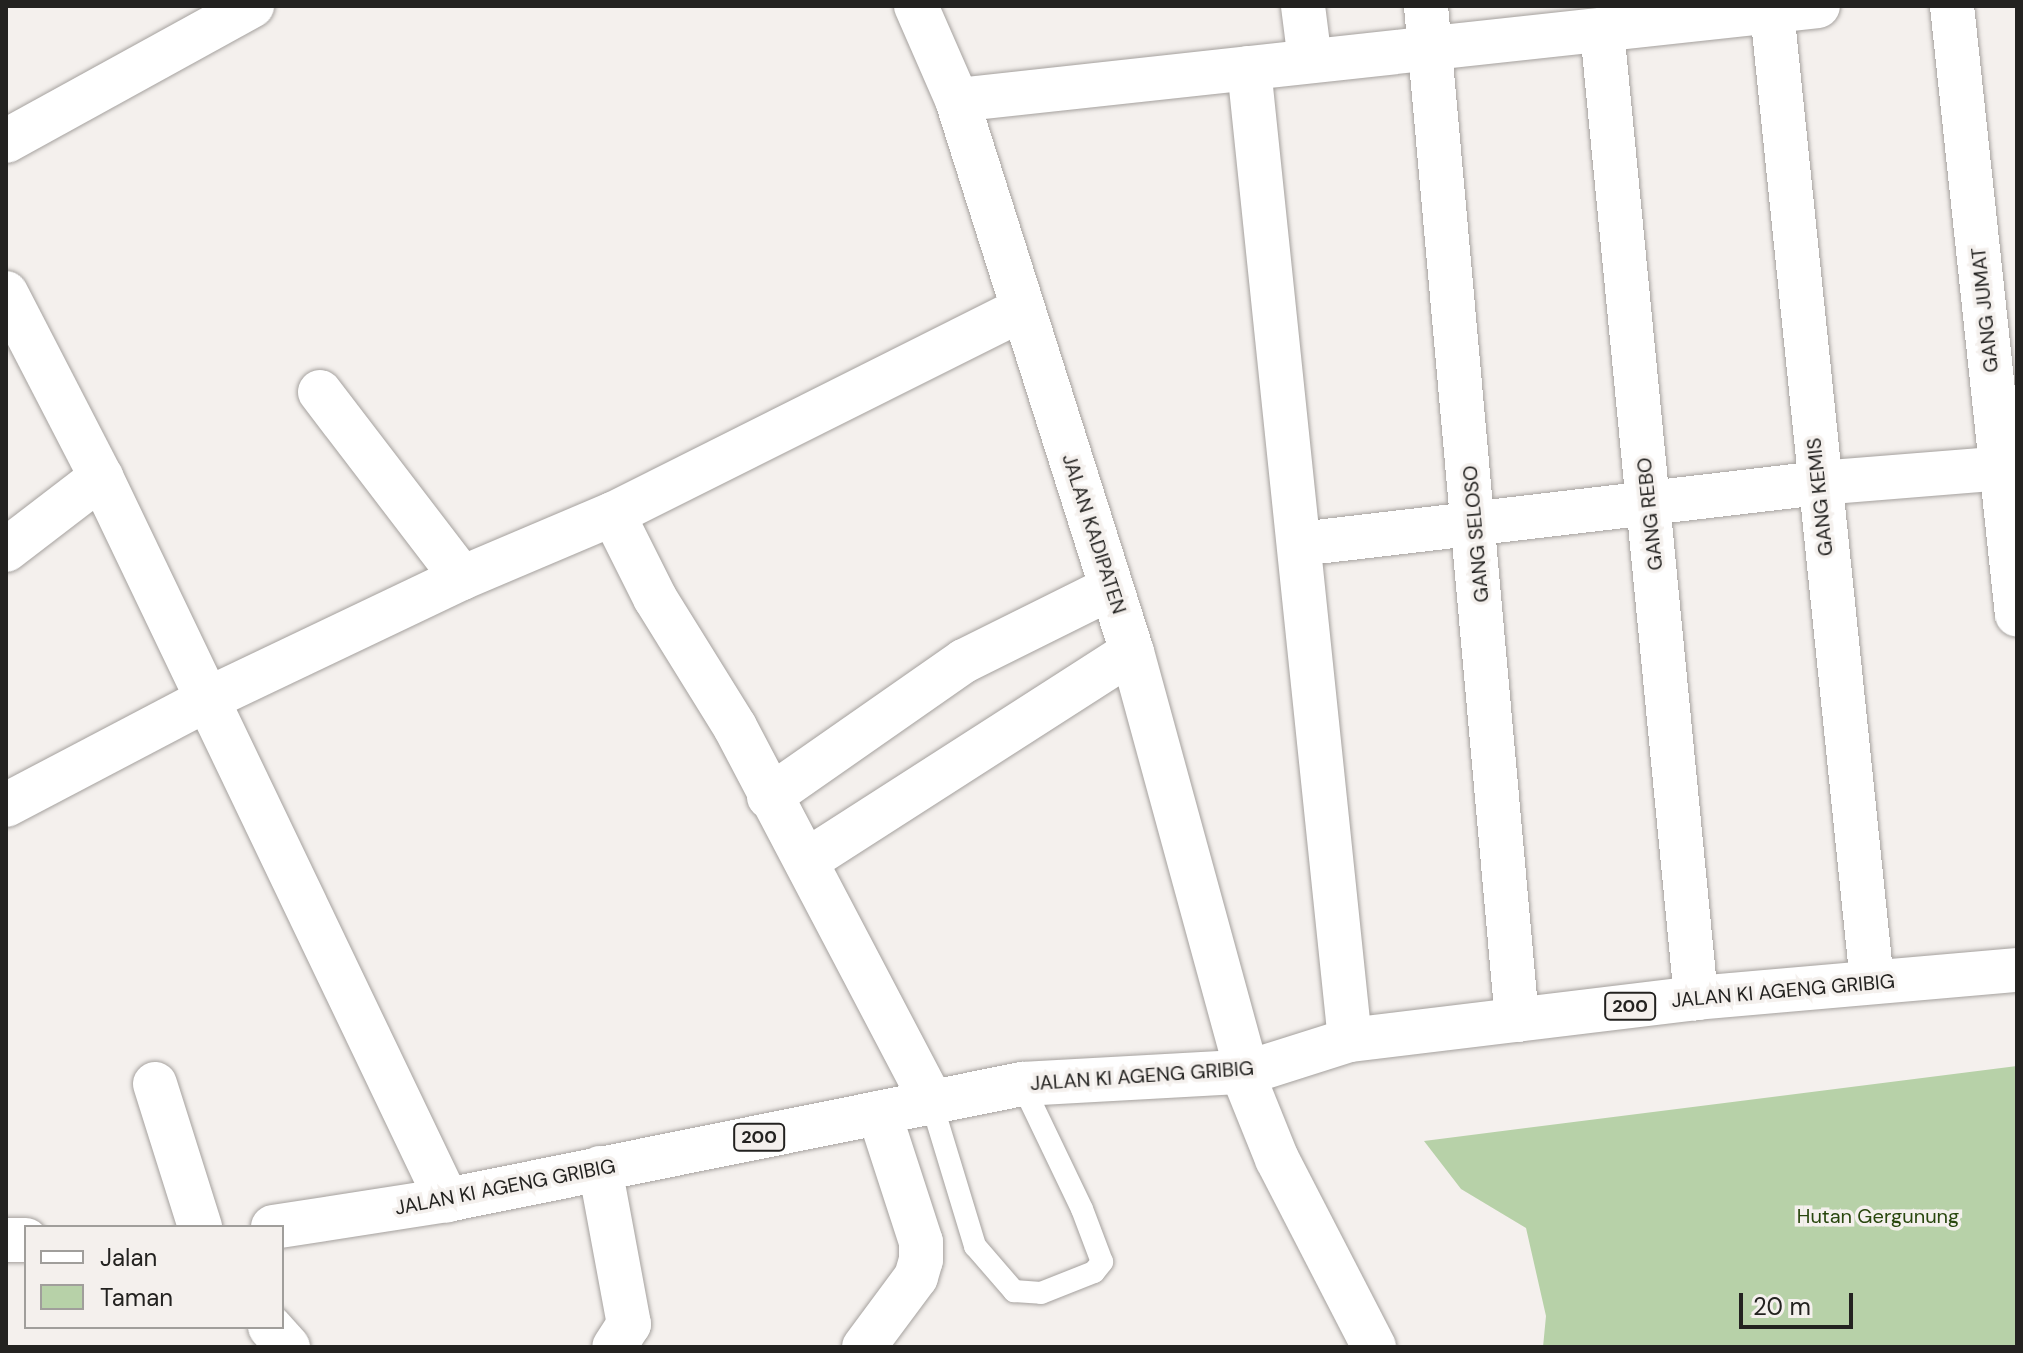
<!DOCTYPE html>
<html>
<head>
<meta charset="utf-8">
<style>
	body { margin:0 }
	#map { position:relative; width:2023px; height:1353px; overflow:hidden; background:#f4f0ed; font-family:"DM Sans",sans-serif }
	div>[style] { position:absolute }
	.green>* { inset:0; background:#b7d1a8 }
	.roads { filter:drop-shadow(0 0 2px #a5a19e) drop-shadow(0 0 2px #a5a19e) }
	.lane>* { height:22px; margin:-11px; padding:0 11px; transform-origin:11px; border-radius:11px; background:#fff }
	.street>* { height:44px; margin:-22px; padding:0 22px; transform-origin:22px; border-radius:22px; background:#fff }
	.secondary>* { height:44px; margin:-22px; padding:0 22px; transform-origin:22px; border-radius:22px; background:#fff }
	.primary>* { height:44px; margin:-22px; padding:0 22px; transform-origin:22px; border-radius:22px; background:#fff }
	span { translate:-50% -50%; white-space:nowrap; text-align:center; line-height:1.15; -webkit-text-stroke:7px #f4f0ed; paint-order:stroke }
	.shield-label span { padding:2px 6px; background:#f4f0ed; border:2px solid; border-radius:6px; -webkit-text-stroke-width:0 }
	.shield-label { font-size:18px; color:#232220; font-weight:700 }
	.street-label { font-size:20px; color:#232220 }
	.park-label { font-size:20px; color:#28460d }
	.frame { position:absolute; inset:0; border:8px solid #232220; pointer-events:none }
	.legend { position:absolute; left:24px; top:1225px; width:260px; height:104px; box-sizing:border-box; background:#f4f0ed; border:2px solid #a09e9b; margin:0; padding:10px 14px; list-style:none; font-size:24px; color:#232220 }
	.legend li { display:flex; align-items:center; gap:16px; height:40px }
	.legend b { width:40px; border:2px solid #a09e9b }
	.scale { position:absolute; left:1739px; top:1293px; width:114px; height:36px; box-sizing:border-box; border:4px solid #232220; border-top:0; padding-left:10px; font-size:24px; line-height:28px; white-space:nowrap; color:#232220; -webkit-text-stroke:6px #f4f0ed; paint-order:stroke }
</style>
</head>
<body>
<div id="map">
	<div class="green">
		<i style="clip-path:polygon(2017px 1066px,2017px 1347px,1543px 1347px,1546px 1316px,1526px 1228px,1461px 1189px,1424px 1141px)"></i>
	</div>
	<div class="roads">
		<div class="lane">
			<i style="left:931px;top:1101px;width:152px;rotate:73.1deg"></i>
			<i style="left:975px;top:1246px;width:60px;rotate:49.1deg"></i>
			<i style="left:1014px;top:1291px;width:27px;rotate:4deg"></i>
			<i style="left:1041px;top:1293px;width:57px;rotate:-21.6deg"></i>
			<i style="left:1094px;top:1272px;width:13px;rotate:-51deg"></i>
			<i style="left:1102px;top:1262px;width:57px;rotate:-110.7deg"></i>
			<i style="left:1082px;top:1209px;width:139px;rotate:-115.6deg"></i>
		</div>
		<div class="street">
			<i style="left:1303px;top:6px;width:55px;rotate:82.7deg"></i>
			<i style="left:1426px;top:6px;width:1018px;rotate:84.87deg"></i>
			<i style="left:1952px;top:6px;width:612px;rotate:83.91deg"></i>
			<i style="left:1772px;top:11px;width:976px;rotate:84.12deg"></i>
			<i style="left:1602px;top:30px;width:973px;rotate:84.45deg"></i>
			<i style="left:1249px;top:68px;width:977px;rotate:84.07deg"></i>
			<i style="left:957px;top:100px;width:866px;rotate:-6.23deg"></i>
			<i style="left:6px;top:141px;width:281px;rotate:-28.8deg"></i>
			<i style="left:6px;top:293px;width:207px;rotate:62.7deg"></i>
			<i style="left:101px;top:477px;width:802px;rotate:64.43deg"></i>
			<i style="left:320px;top:392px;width:234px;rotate:52.6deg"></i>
			<i style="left:613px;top:514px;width:94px;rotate:63.4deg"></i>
			<i style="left:655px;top:598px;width:152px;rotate:58.2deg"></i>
			<i style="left:735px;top:727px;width:422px;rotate:62.3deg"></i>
			<i style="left:1300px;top:544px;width:523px;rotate:-6.7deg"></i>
			<i style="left:1819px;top:483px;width:199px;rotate:-4.6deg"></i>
			<i style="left:6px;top:550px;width:120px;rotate:-37.5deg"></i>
			<i style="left:769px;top:797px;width:238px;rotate:-34.9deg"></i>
			<i style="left:964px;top:661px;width:164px;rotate:-26.4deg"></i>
			<i style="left:6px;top:805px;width:228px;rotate:-27.7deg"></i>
			<i style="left:208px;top:699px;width:281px;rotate:-25.5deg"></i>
			<i style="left:462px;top:578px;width:164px;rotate:-23deg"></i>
			<i style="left:613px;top:514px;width:456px;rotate:-26.6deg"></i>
			<i style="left:806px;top:861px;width:387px;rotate:-32.7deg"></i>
			<i style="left:155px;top:1084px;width:150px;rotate:72.5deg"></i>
			<i style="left:600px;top:1168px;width:159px;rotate:79.5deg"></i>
			<i style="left:629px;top:1324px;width:27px;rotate:123deg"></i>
			<i style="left:270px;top:1327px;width:27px;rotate:48deg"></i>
			<i style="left:864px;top:1347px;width:87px;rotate:-53.4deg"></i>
			<i style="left:916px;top:1277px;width:18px;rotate:-74deg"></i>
			<i style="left:921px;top:1260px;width:18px;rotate:-90deg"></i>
			<i style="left:921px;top:1242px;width:136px;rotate:-108deg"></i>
		</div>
		<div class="secondary">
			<i style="left:916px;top:6px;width:103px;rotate:66.4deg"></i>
			<i style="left:957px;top:100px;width:579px;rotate:72.41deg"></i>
			<i style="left:1132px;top:652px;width:434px;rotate:74.7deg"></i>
			<i style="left:1242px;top:1072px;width:94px;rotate:68.1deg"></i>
			<i style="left:1277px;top:1159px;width:212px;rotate:62.7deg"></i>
		</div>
		<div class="primary">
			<i style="left:273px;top:1227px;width:176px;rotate:-8.8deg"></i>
			<i style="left:447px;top:1200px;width:587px;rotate:-11.41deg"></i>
			<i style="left:1022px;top:1084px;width:230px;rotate:-3.2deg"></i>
			<i style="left:1252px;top:1071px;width:103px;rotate:-17.6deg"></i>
			<i style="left:1350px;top:1040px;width:349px;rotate:-6.9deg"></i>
			<i style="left:1696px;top:998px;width:322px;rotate:-5deg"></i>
			<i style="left:6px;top:1240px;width:20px"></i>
		</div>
	</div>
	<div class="shield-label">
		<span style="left:1630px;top:1006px">200</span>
		<span style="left:759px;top:1137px">200</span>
	</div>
	<div class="street-label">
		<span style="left:1985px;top:310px;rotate:-96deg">GANG JUMAT</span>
		<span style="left:1820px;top:497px;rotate:-96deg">GANG KEMIS</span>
		<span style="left:1650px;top:514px;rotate:-96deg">GANG REBO</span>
		<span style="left:1094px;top:534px;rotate:72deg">JALAN KADIPATEN</span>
		<span style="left:1476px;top:534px;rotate:-95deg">GANG SELOSO</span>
		<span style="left:1783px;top:991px;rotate:-5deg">JALAN KI AGENG GRIBIG</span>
		<span style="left:1142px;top:1076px;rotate:-4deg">JALAN KI AGENG GRIBIG</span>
		<span style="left:505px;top:1187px;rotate:-11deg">JALAN KI AGENG GRIBIG</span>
	</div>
	<div class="park-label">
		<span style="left:1878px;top:1216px">Hutan Gergunung</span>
	</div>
	<div class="frame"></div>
	<ul class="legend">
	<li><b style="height:10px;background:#fff"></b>Jalan</li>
	<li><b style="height:22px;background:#b7d1a8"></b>Taman</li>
	</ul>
	<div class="scale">20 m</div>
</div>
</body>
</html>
